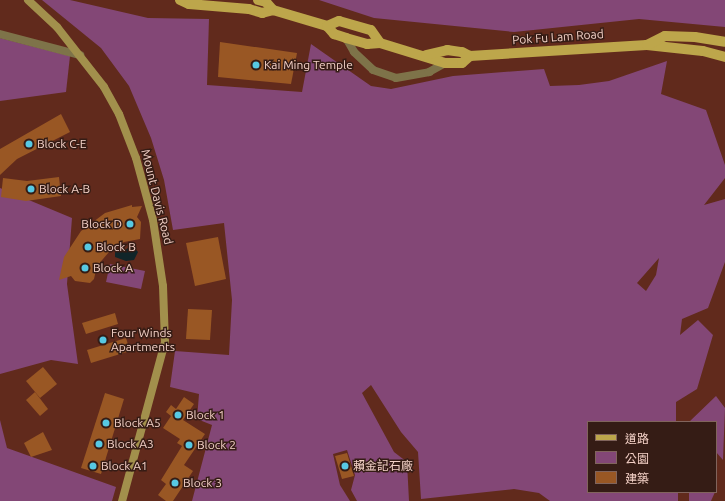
<!DOCTYPE html>
<html>
<head>
<meta charset="utf-8">
<style>
	body { margin:0 }
	#map { position:relative; width:725px; height:501px; overflow:hidden; background:#612a1c; font-family:Ubuntu,"Noto Sans TC",sans-serif }
	div>[style] { position:absolute }
	.green>* { inset:0; background:#834776 }
	.water>* { inset:0; background:#112529 }
	.building>* { inset:0; background:#995724 }
	.street>* { height:8px; margin:-4px; padding:0 4px; transform-origin:4px; border-radius:4px; background:#7e7349 }
	.secondary>* { height:8px; margin:-4px; padding:0 4px; transform-origin:4px; border-radius:4px; background:#a2904c }
	.primary>* { height:10px; margin:-5px; padding:0 5px; transform-origin:5px; border-radius:5px; background:#bda64b }
	.dots>* { width:11px; height:11px; translate:-50% -50%; box-sizing:border-box; border:2px solid #351c15; border-radius:50% }
	span { translate:-50% -50%; white-space:nowrap; text-align:center; line-height:1.15; -webkit-text-stroke:3px #351c15; paint-order:stroke }
	.street-label { font-size:12px; color:#f3d0c6 }
	.poi-label { font-size:12px; color:#f3d0c6 }
	.left { translate:0 -50%; text-align:left }
	.right { translate:-100% -50%; text-align:right }
	.legend { position:absolute; left:587px; top:421px; width:130px; height:72px; box-sizing:border-box; background:#351c15; border:1px solid #81645c; margin:0; padding:5px 7px; list-style:none; font-size:12px; color:#f3d0c6 }
	.legend li { display:flex; align-items:center; gap:8px; height:20px }
	.legend b { width:20px; border:1px solid #81645c }
</style>
</head>
<body>
<div id="map">
	<div class="green">
		<i style="clip-path:polygon(evenodd,42px 0,70px 0,148px 18px,209px 19px,207px 85px,302px 92px,311px 44px,371px 86px,391px 89px,453px 76px,544px 69px,550px 86px,579px 85px,609px 81px,667px 61px,661px 94px,706px 110px,725px 165px,725px 178px,704px 205px,725px 199px,725px 262px,708px 308px,682px 319px,680px 335px,698px 320px,713px 335px,697px 389px,676px 402px,676px 422px,588px 422px,588px 492px,678px 492px,678px 501px,550px 501px,539px 493px,514px 489px,421px 499px,418px 452px,401px 432px,371px 385px,362px 393px,394px 452px,407px 462px,409px 501px,357px 501px,351px 490px,355px 475px,347px 450px,333px 454px,340px 485px,350px 501px,192px 501px,212px 425px,197px 419px,199px 394px,170px 387px,175px 351px,229px 355px,232px 300px,224px 223px,173px 230px,164px 180px,151px 138px,129px 86px,101px 48px,42px 0,659px 258px,656px 275px,646px 291px,637px 283px,659px 258px)"></i>
		<i style="clip-path:polygon(319px 0,725px 0,725px 27px,639px 19px,514px 32px,374px 18px)"></i>
		<i style="clip-path:polygon(0 38px,70px 56px,66px 92px,0 101px)"></i>
		<i style="clip-path:polygon(0 188px,72px 218px,67px 284px,78px 364px,51px 360px,0 374px)"></i>
		<i style="clip-path:polygon(110px 264px,145px 271px,141px 289px,106px 282px)"></i>
		<i style="clip-path:polygon(716px 396px,725px 408px,723px 460px,716px 452px,716px 422px,689px 422px)"></i>
		<i style="clip-path:polygon(0 420px,7px 448px,116px 487px,112px 501px,0 501px)"></i>
		<i style="clip-path:polygon(689px 492px,715px 492px,711px 501px,689px 501px)"></i>
	</div>
	<div class="water">
		<i style="clip-path:polygon(132px 245px,138px 252px,134px 260px,126px 261px,115px 257px,115px 251px,124px 251px)"></i>
	</div>
	<div class="building">
		<i style="clip-path:polygon(220px 42px,297px 53px,291px 84px,218px 77px)"></i>
		<i style="clip-path:polygon(61px 114px,70px 132px,17px 159px,0 175px,0 149px)"></i>
		<i style="clip-path:polygon(59px 177px,61px 196px,26px 201px,1px 197px,3px 178px,27px 181px)"></i>
		<i style="clip-path:polygon(132px 205px,132px 207px,142px 206px,137px 217px,141px 222px,140px 239px,124px 242px,109px 252px,97px 266px,94px 279px,90px 283px,75px 281px,71px 276px,59px 280px,64px 257px,81px 231px,105px 213px)"></i>
		<i style="clip-path:polygon(218px 237px,226px 279px,195px 286px,186px 243px)"></i>
		<i style="clip-path:polygon(188px 309px,212px 310px,210px 340px,186px 339px)"></i>
		<i style="clip-path:polygon(115px 313px,118px 324px,86px 334px,82px 323px)"></i>
		<i style="clip-path:polygon(126px 338px,130px 351px,91px 363px,87px 350px)"></i>
		<i style="clip-path:polygon(43px 367px,57px 384px,40px 398px,26px 381px)"></i>
		<i style="clip-path:polygon(35px 392px,48px 409px,40px 416px,26px 400px)"></i>
		<i style="clip-path:polygon(105px 393px,124px 399px,101px 474px,81px 468px)"></i>
		<i style="clip-path:polygon(184px 397px,194px 404px,183px 420px,205px 434px,184px 465px,193px 471px,173px 501px,166px 501px,158px 495px,166px 484px,161px 480px,182px 446px,177px 443px,180px 439px,163px 428px,171px 416px,166px 412px,171px 405px,176px 409px)"></i>
		<i style="clip-path:polygon(43px 432px,52px 450px,31px 457px,24px 443px)"></i>
		<i style="clip-path:polygon(347px 453px,354px 476px,342px 479px,335px 456px)"></i>
	</div>
	<div class="street">
		<i style="left:0;top:34px;width:83px;rotate:14.7deg"></i>
		<i style="left:346px;top:38px;width:16px;rotate:60deg"></i>
		<i style="left:354px;top:52px;width:26px;rotate:43deg"></i>
		<i style="left:373px;top:70px;width:24px;rotate:19deg"></i>
		<i style="left:396px;top:78px;width:34px;rotate:-10deg"></i>
		<i style="left:429px;top:72px;width:18px;rotate:-29deg"></i>
	</div>
	<div class="secondary">
		<i style="left:28px;top:0;width:40px;rotate:43deg"></i>
		<i style="left:57px;top:27px;width:76px;rotate:51.9deg"></i>
		<i style="left:104px;top:87px;width:31px;rotate:61deg"></i>
		<i style="left:119px;top:114px;width:47px;rotate:68.9deg"></i>
		<i style="left:136px;top:158px;width:64px;rotate:74.7deg"></i>
		<i style="left:153px;top:220px;width:67px;rotate:81.4deg"></i>
		<i style="left:163px;top:286px;width:56px;rotate:88deg"></i>
		<i style="left:165px;top:342px;width:165px;rotate:105.1deg"></i>
	</div>
	<div class="primary">
		<i style="left:180px;top:0;width:10px;rotate:24deg"></i>
		<i style="left:189px;top:4px;width:60px;rotate:4.8deg"></i>
		<i style="left:249px;top:9px;width:14px;rotate:17deg"></i>
		<i style="left:262px;top:13px;width:11px;rotate:-15deg"></i>
		<i style="left:273px;top:10px;width:56px;rotate:16.5deg"></i>
		<i style="left:327px;top:26px;width:11px;rotate:49deg"></i>
		<i style="left:334px;top:34px;width:13px;rotate:18deg"></i>
		<i style="left:346px;top:38px;width:22px;rotate:16deg"></i>
		<i style="left:367px;top:44px;width:13px;rotate:-4deg"></i>
		<i style="left:380px;top:43px;width:68px;rotate:17.1deg"></i>
		<i style="left:445px;top:63px;width:17px"></i>
		<i style="left:462px;top:63px;width:11px;rotate:-41deg"></i>
		<i style="left:470px;top:56px;width:177px;rotate:-3.6deg"></i>
		<i style="left:647px;top:45px;width:56px;rotate:6.1deg"></i>
		<i style="left:703px;top:51px;width:23px;rotate:15deg"></i>
		<i style="left:258px;top:0;width:8px;rotate:14deg"></i>
		<i style="left:266px;top:2px;width:11px;rotate:49deg"></i>
		<i style="left:327px;top:26px;width:13px;rotate:-23deg"></i>
		<i style="left:339px;top:21px;width:33px;rotate:16deg"></i>
		<i style="left:371px;top:30px;width:16px;rotate:55deg"></i>
		<i style="left:647px;top:45px;width:20px;rotate:-27deg"></i>
		<i style="left:665px;top:36px;width:30px;rotate:2deg"></i>
		<i style="left:695px;top:37px;width:30px;rotate:9deg"></i>
		<i style="left:426px;top:55px;width:22px;rotate:-13deg"></i>
		<i style="left:447px;top:50px;width:15px;rotate:8deg"></i>
		<i style="left:462px;top:52px;width:9px;rotate:27deg"></i>
	</div>
	<div class="dots">
		<i style="left:256px;top:65px;background:#57c9e3"></i>
		<i style="left:29px;top:144px;background:#57c9e3"></i>
		<i style="left:31px;top:189px;background:#57c9e3"></i>
		<i style="left:130px;top:224px;background:#57c9e3"></i>
		<i style="left:88px;top:247px;background:#57c9e3"></i>
		<i style="left:85px;top:268px;background:#57c9e3"></i>
		<i style="left:103px;top:340px;background:#57c9e3"></i>
		<i style="left:178px;top:415px;background:#57c9e3"></i>
		<i style="left:106px;top:423px;background:#57c9e3"></i>
		<i style="left:99px;top:444px;background:#57c9e3"></i>
		<i style="left:189px;top:445px;background:#57c9e3"></i>
		<i style="left:93px;top:466px;background:#57c9e3"></i>
		<i style="left:345px;top:466px;background:#57c9e3"></i>
		<i style="left:175px;top:483px;background:#57c9e3"></i>
	</div>
	<div class="street-label">
		<span style="left:558px;top:37px;rotate:-4deg">Pok Fu Lam Road</span>
		<span style="left:157px;top:197px;rotate:76deg">Mount Davis Road</span>
	</div>
	<div class="poi-label">
		<span class="left" style="left:264px;top:65px">Kai Ming Temple</span>
		<span class="left" style="left:37px;top:144px">Block C-E</span>
		<span class="left" style="left:39px;top:189px">Block A-B</span>
		<span class="right" style="left:122px;top:224px">Block D</span>
		<span class="left" style="left:96px;top:247px">Block B</span>
		<span class="left" style="left:93px;top:268px">Block A</span>
		<span class="left" style="left:111px;top:340px">Four Winds<br>Apartments</span>
		<span class="left" style="left:186px;top:415px">Block 1</span>
		<span class="left" style="left:114px;top:423px">Block A5</span>
		<span class="left" style="left:107px;top:444px">Block A3</span>
		<span class="left" style="left:197px;top:445px">Block 2</span>
		<span class="left" style="left:101px;top:466px">Block A1</span>
		<span class="left" style="left:353px;top:466px">賴金記石廠</span>
		<span class="left" style="left:183px;top:483px">Block 3</span>
	</div>
	<ul class="legend">
	<li><b style="height:5px;background:#bda64b"></b>道路</li>
	<li><b style="height:11px;background:#834776"></b>公園</li>
	<li><b style="height:11px;background:#995724"></b>建築</li>
	</ul>
</div>
</body>
</html>
